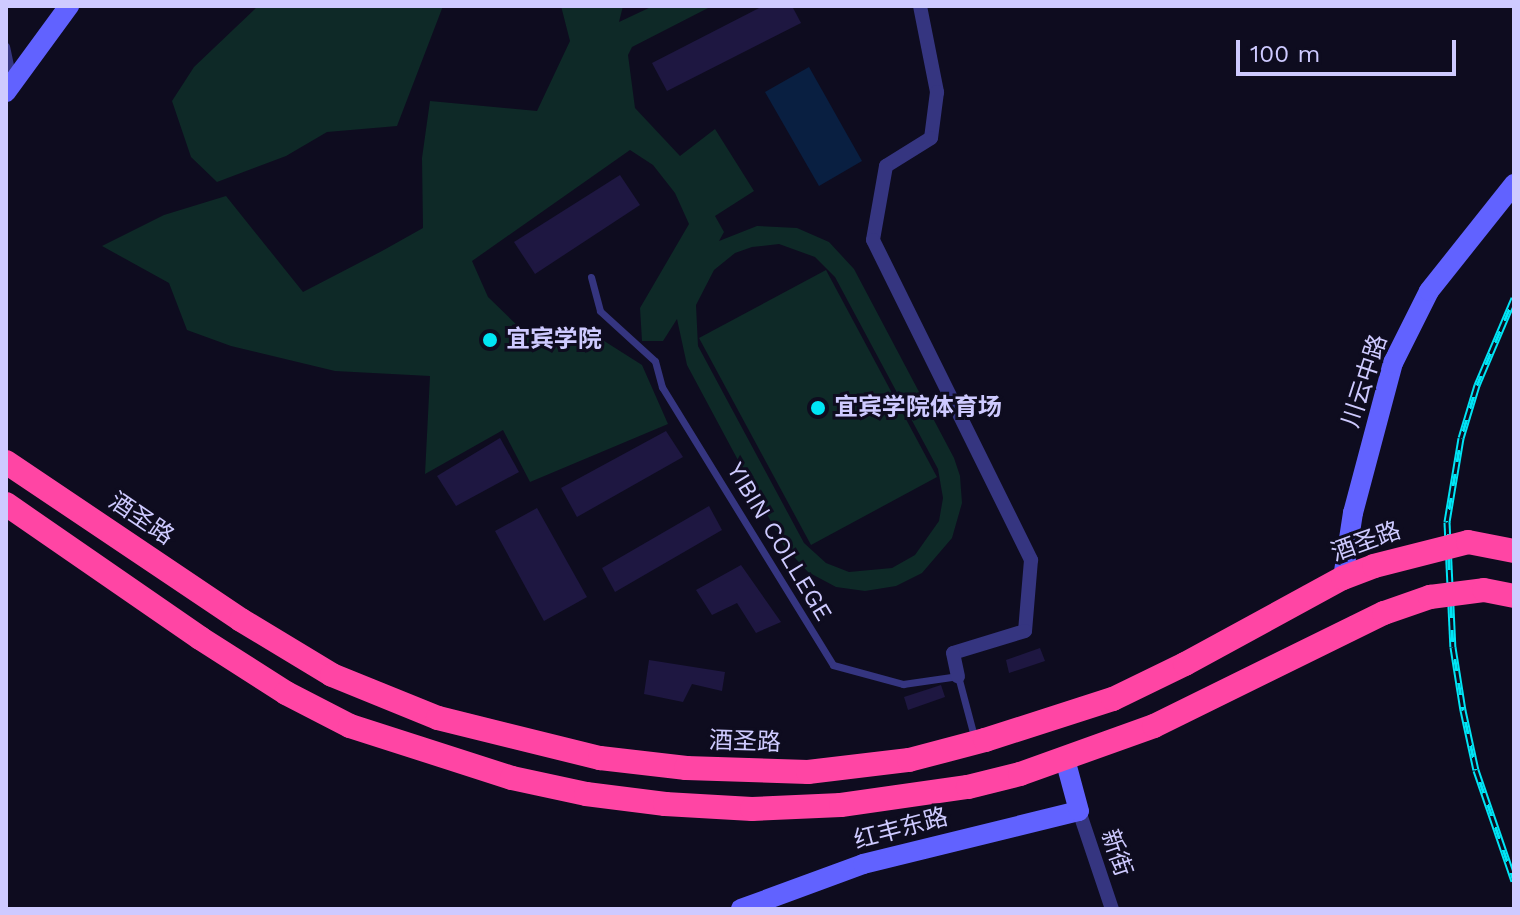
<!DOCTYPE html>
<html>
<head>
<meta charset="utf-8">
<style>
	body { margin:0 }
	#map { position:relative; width:1520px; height:915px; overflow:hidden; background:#0e0c1f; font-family:"Work Sans","Noto Sans SC",sans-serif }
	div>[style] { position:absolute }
	.green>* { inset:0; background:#0e2927 }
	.water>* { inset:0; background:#091f41 }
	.building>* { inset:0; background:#1e1741 }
	.lane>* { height:7px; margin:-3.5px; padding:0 3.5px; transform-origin:3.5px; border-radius:3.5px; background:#353580 }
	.street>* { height:14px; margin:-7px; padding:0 7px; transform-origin:7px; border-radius:7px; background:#353580 }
	.secondary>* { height:20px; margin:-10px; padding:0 10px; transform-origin:10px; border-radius:10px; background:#6162ff }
	.highway>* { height:24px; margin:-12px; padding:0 12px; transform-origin:12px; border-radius:12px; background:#ff45a4 }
	.rail>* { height:7px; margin-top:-3.5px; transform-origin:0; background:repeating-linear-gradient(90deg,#0e0c1f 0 12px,#00e5f5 0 24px); box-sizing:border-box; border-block:2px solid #00e5f5 }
	.highway-bridge>* { height:24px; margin:-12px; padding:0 12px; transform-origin:12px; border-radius:12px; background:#ff45a4 }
	.dots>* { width:22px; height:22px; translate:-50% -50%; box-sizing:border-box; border:4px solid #0e0c1f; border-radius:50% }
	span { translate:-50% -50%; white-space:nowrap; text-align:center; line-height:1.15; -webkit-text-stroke:6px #0e0c1f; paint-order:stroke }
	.poi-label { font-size:24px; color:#cecaff; font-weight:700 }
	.left { translate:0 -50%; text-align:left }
	.street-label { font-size:24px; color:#cecaff }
	.frame { position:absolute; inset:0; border:8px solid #cecaff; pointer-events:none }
	.scale { position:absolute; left:1236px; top:40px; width:220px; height:36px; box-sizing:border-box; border:4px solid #cecaff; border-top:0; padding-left:10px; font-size:24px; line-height:28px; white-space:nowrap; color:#cecaff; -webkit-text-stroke:6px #0e0c1f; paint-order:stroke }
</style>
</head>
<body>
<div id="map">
	<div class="green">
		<i style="clip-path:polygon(258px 6px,443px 6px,397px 126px,327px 132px,286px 156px,217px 182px,191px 157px,172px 101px,194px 67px)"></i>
		<i style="clip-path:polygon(evenodd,561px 6px,623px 6px,619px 22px,653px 6px,712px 6px,632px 47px,628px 55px,635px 108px,680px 156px,715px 129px,754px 191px,715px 216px,724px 232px,719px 241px,757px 226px,797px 228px,829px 242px,854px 269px,954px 458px,960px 476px,962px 503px,952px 538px,922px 573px,896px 586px,865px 591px,836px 587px,808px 572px,784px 546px,687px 365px,677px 319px,663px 341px,642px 341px,640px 308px,689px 224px,675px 193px,653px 165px,630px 150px,472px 261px,488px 297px,521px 329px,601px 339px,642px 365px,668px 424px,530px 482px,503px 430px,425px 474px,430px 376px,335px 371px,231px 346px,187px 330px,169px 283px,102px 246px,164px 215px,226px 196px,303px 292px,382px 251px,423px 228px,422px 158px,430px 101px,537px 111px,570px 41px,561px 6px,779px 244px,815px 257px,835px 277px,938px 469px,943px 498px,939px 521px,915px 555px,892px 568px,849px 572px,826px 563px,804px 543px,698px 346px,696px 305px,714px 270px,735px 253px,752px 247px,779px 244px)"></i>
		<i style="clip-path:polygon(826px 270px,937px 477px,811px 545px,699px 338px)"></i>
	</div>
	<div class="water">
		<i style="clip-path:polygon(809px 67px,862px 161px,819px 186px,765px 92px)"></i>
	</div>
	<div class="building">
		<i style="clip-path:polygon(763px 6px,792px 6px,801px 23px,667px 91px,652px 63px)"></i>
		<i style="clip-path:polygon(620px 175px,640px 205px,535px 274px,514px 242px)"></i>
		<i style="clip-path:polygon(666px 431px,683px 457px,577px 517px,561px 488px)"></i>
		<i style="clip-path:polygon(500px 438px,519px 472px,456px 506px,437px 476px)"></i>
		<i style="clip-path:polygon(709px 506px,722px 530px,615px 592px,602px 568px)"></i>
		<i style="clip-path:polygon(537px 508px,587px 597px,544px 621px,495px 531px)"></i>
		<i style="clip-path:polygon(741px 565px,781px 622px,756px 633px,737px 603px,712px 615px,696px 590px)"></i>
		<i style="clip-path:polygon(1040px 648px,1045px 661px,1009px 673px,1006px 660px)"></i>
		<i style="clip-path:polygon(649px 660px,725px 672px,722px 691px,692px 684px,683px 702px,644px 694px)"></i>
		<i style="clip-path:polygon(941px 685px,945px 697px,908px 710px,904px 697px)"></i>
	</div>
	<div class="lane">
		<i style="left:6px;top:46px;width:29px;rotate:78deg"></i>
		<i style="left:591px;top:277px;width:35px;rotate:75deg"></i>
		<i style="left:600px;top:311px;width:74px;rotate:42.3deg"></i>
		<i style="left:655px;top:361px;width:27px;rotate:75deg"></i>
		<i style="left:662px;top:387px;width:326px;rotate:58.4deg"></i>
		<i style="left:833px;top:665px;width:73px;rotate:15.2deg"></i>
		<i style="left:903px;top:684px;width:56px;rotate:-8.3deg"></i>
		<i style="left:958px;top:676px;width:66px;rotate:75.1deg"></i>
	</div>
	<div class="street">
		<i style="left:920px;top:6px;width:88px;rotate:78.8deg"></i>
		<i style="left:937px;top:92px;width:46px;rotate:97.4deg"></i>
		<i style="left:931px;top:138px;width:53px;rotate:148.1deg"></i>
		<i style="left:886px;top:166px;width:75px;rotate:100deg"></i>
		<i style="left:873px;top:240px;width:357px;rotate:63.7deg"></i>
		<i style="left:1031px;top:560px;width:71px;rotate:94.8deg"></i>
		<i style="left:1025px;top:631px;width:75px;rotate:163deg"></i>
		<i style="left:953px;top:653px;width:24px;rotate:78deg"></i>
		<i style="left:1079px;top:811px;width:103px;rotate:71.4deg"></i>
	</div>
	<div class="secondary">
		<i style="left:6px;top:92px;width:107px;rotate:-53.8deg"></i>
		<i style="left:1343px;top:578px;width:66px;rotate:-81.3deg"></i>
		<i style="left:1353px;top:513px;width:155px;rotate:-75.1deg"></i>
		<i style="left:1393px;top:363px;width:80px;rotate:-63.4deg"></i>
		<i style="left:1429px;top:291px;width:137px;rotate:-51.5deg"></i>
		<i style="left:741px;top:909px;width:130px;rotate:-20.2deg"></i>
		<i style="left:863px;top:864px;width:222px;rotate:-13.8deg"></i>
		<i style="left:1079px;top:811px;width:54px;rotate:-105.1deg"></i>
	</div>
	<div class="highway">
		<i style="left:6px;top:462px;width:283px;rotate:33.9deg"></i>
		<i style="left:241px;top:620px;width:106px;rotate:31.1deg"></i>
		<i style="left:332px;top:675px;width:114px;rotate:22.1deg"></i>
		<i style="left:438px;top:718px;width:167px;rotate:13.9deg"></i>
		<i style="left:600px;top:758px;width:87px;rotate:6.6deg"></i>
		<i style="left:686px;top:768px;width:122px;rotate:1.9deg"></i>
		<i style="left:808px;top:772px;width:102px;rotate:-6.8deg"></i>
		<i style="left:909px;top:760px;width:79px;rotate:-14.7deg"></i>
		<i style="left:985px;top:740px;width:134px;rotate:-17.8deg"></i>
		<i style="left:1113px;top:699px;width:80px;rotate:-25.9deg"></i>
		<i style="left:1185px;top:664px;width:180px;rotate:-28.6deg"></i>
		<i style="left:1343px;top:578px;width:33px;rotate:-21deg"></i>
		<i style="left:6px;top:504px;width:236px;rotate:34.6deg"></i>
		<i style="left:200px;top:638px;width:102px;rotate:32.6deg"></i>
		<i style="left:286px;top:693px;width:72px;rotate:27.3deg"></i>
		<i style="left:350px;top:726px;width:170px;rotate:17.8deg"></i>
		<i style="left:512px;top:778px;width:76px;rotate:12.2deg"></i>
		<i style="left:586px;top:794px;width:80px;rotate:7.2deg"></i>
		<i style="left:665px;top:804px;width:87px;rotate:3.3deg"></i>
		<i style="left:752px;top:809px;width:89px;rotate:-2.6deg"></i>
		<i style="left:841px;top:805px;width:128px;rotate:-8.1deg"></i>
		<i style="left:968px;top:787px;width:54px;rotate:-14deg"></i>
		<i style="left:1020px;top:774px;width:142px;rotate:-19.7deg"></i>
		<i style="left:1154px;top:726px;width:256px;rotate:-26.2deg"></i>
	</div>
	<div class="rail">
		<i style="left:1514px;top:298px;width:95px;rotate:113deg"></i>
		<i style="left:1477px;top:385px;width:55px;rotate:106.8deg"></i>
		<i style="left:1461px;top:438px;width:85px;rotate:99.5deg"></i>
		<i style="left:1447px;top:522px;width:125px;rotate:87.3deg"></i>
		<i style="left:1453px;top:647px;width:64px;rotate:81deg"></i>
		<i style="left:1463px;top:710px;width:61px;rotate:77.8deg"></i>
		<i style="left:1476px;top:770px;width:117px;rotate:71.1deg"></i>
	</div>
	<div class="highway-bridge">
		<i style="left:1374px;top:566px;width:97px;rotate:-14.3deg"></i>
		<i style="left:1468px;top:542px;width:47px;rotate:11.1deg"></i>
		<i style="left:1384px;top:613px;width:49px;rotate:-19.2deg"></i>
		<i style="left:1430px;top:597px;width:54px;rotate:-7.4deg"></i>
		<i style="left:1484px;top:590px;width:31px;rotate:11deg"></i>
	</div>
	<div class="dots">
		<i style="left:490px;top:340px;background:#00e5f5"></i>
		<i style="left:818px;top:408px;background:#00e5f5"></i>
	</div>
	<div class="poi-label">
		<span class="left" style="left:506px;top:340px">宜宾学院</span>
		<span class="left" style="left:834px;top:408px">宜宾学院体育场</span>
	</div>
	<div class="street-label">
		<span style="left:1365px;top:381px;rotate:-72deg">川云中路</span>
		<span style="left:141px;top:519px;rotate:34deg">酒圣路</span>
		<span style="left:779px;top:542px;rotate:59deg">YIBIN COLLEGE</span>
		<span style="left:1366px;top:542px;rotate:-20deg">酒圣路</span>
		<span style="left:745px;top:742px;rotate:2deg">酒圣路</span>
		<span style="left:901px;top:829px;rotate:-15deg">红丰东路</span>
		<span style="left:1116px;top:853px;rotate:71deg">新街</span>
	</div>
	<div class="frame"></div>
	<div class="scale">100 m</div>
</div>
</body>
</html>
